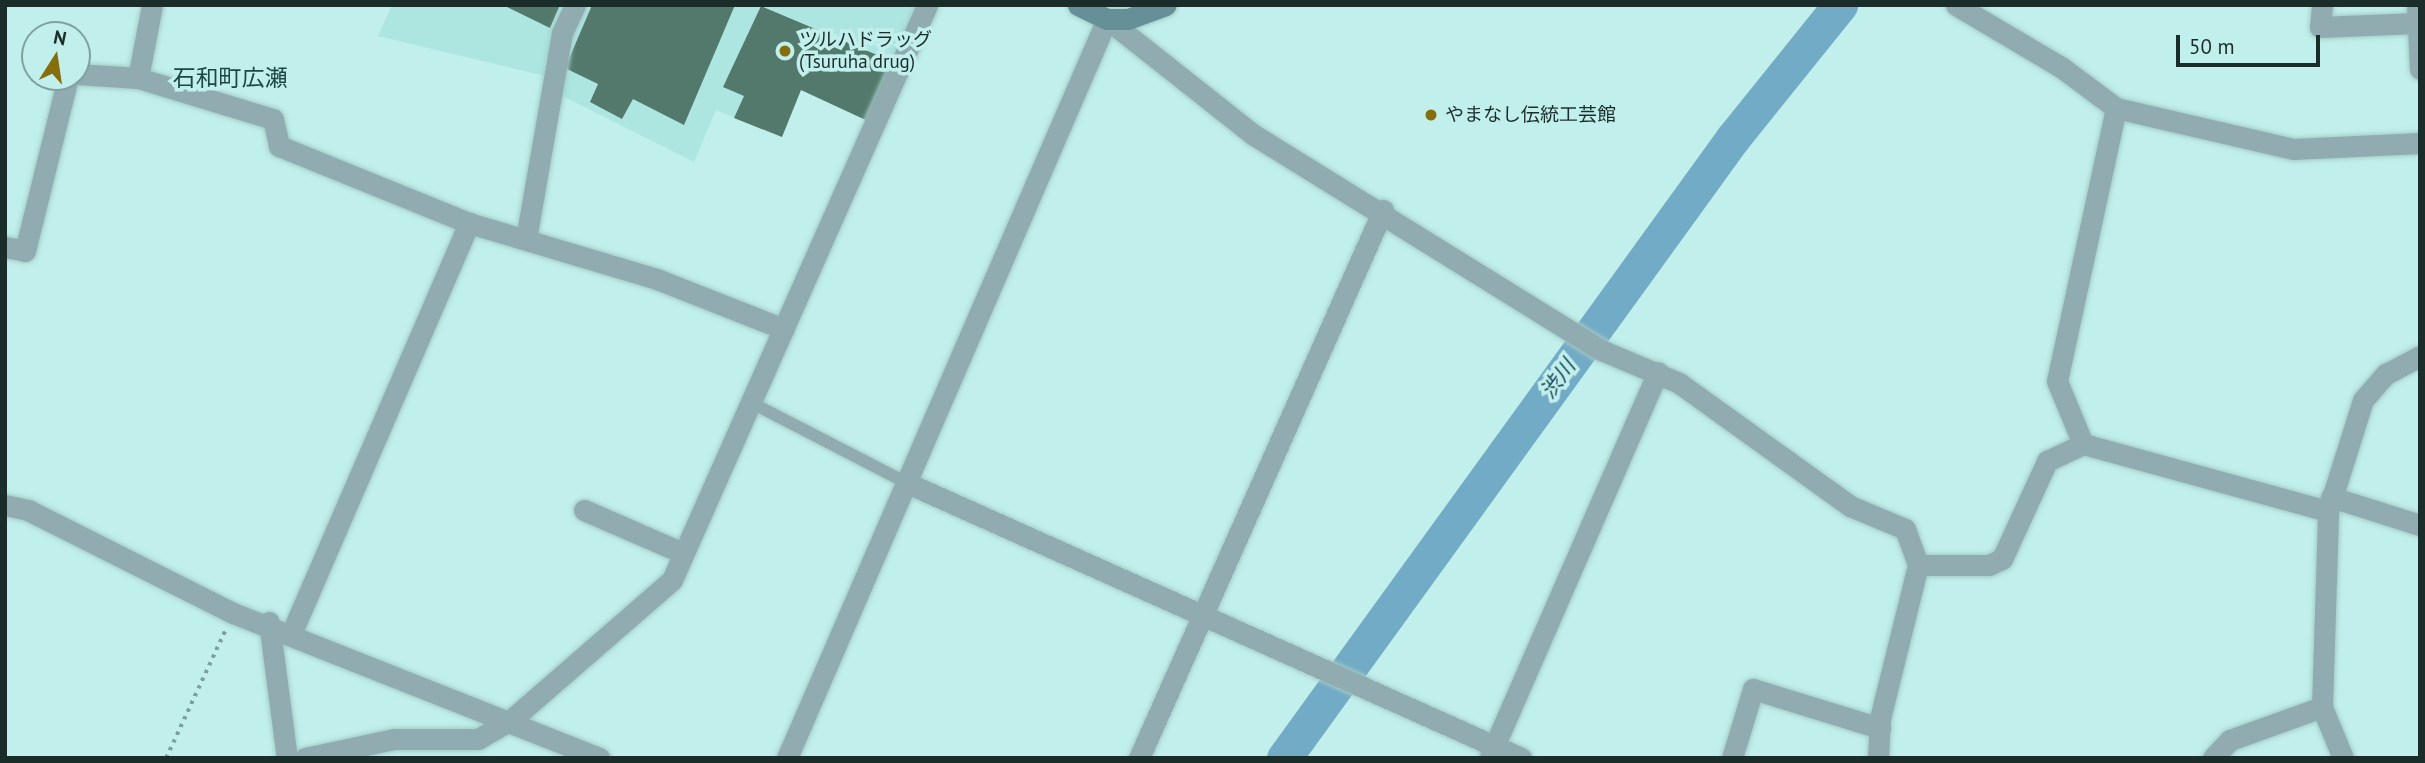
<!DOCTYPE html>
<html>
<head>
<meta charset="utf-8">
<style>
	body { margin:0 }
	#map { position:relative; width:2425px; height:763px; overflow:hidden; background:#c1efeb; font-family:"PT Sans","Noto Sans JP",sans-serif }
	div>[style] { position:absolute }
	.built>* { inset:0; background:#ade5e0 }
	.river>* { height:35px; margin:-17.5px; padding:0 17.5px; transform-origin:17.5px; border-radius:17.5px; background:#72abc5 }
	.building>* { inset:0; background:#53796c }
	.path>* { height:3.5px; margin-top:-1.75px; transform-origin:0; background:repeating-linear-gradient(90deg,#7ea09d 0 3.5px,transparent 0 8.5px) }
	.roads { filter:drop-shadow(0 0 2px #a3ccc8) drop-shadow(0 0 2px #a3ccc8) }
	.service>* { height:12px; margin:-6px; padding:0 6px; transform-origin:6px; border-radius:6px; background:#90acb0 }
	.minor>* { height:21px; margin:-10.5px; padding:0 10.5px; transform-origin:10.5px; border-radius:10.5px; background:#90acb0 }
	.secondary>* { height:21px; margin:-10.5px; padding:0 10.5px; transform-origin:10.5px; border-radius:10.5px; background:#659097 }
	.dots>* { width:19px; height:19px; translate:-50% -50%; box-sizing:border-box; border:4px solid #c1efeb; border-radius:50% }
	span { translate:-50% -50%; white-space:nowrap; text-align:center; line-height:1.15; -webkit-text-stroke:7px #c1efeb; paint-order:stroke }
	.poi-label { font-size:19px; color:#1b2d2b }
	.left { translate:0 -50%; text-align:left }
	.water-label { font-size:21px; color:#154659; font-style:italic }
	.quarter-label { font-size:23px; color:#1c4744 }
	.frame { position:absolute; inset:0; border:7px solid #1b2d2b; pointer-events:none }
	.north { position:absolute; left:21px; top:21px; width:70px; height:70px; box-sizing:border-box; background:#c1efeb; border:2px solid #7fa19e; border-radius:50%; rotate:12deg; font-size:19px; font-weight:700; line-height:28px; text-align:center; color:#1b2d2b }
	.north::after { content:''; display:block; margin:auto; width:24px; height:32px; background:#856f0d; clip-path:polygon(50% 0,100% 100%,50% 72%,0 100%) }
	.scale { position:absolute; left:2176px; top:35px; width:144px; height:32px; box-sizing:border-box; border:4px solid #1b2d2b; border-top:0; padding-left:9px; font-size:21px; line-height:24px; white-space:nowrap; color:#1b2d2b; -webkit-text-stroke:5px #c1efeb; paint-order:stroke }
</style>
</head>
<body>
<div id="map">
	<div class="built">
		<i style="clip-path:polygon(392px 5px,922px 5px,870px 122px,801px 90px,782px 137px,716px 110px,694px 162px,557px 93px,545px 76px,378px 36px)"></i>
	</div>
	<div class="river">
		<i style="left:1284px;top:758px;width:766px;rotate:-54.09deg"></i>
		<i style="left:1733px;top:138px;width:171px;rotate:-51.2deg"></i>
	</div>
	<div class="building">
		<i style="clip-path:polygon(503px 5px,560px 5px,550px 28px)"></i>
		<i style="clip-path:polygon(592px 5px,735px 5px,684px 125px,633px 99px,622px 119px,590px 102px,598px 84px,565px 68px)"></i>
		<i style="clip-path:polygon(761px 6px,896px 63px,870px 122px,801px 90px,782px 137px,734px 118px,744px 96px,723px 87px)"></i>
	</div>
	<div class="path">
		<i style="left:166px;top:758px;width:140px;rotate:-65.1deg"></i>
	</div>
	<div class="roads">
		<div class="service">
			<i style="left:748px;top:401px;width:177px;rotate:27.3deg"></i>
		</div>
		<div class="minor">
			<i style="left:1956px;top:5px;width:122px;rotate:30.6deg"></i>
			<i style="left:2061px;top:67px;width:69px;rotate:36.7deg"></i>
			<i style="left:2116px;top:108px;width:182px;rotate:13deg"></i>
			<i style="left:2293px;top:149px;width:127px;rotate:-2.7deg"></i>
			<i style="left:2322px;top:5px;width:22px;rotate:95deg"></i>
			<i style="left:2320px;top:27px;width:97px;rotate:-2.4deg"></i>
			<i style="left:2417px;top:5px;width:64px;rotate:87.3deg"></i>
			<i style="left:77px;top:74px;width:61px;rotate:3.8deg"></i>
			<i style="left:138px;top:78px;width:141px;rotate:16.9deg"></i>
			<i style="left:273px;top:119px;width:28px;rotate:77deg"></i>
			<i style="left:279px;top:146px;width:205px;rotate:22.1deg"></i>
			<i style="left:469px;top:223px;width:196px;rotate:16.6deg"></i>
			<i style="left:657px;top:279px;width:136px;rotate:21.5deg"></i>
			<i style="left:138px;top:78px;width:74px;rotate:-79.1deg"></i>
			<i style="left:526px;top:239px;width:209px;rotate:-80.1deg"></i>
			<i style="left:562px;top:33px;width:31px;rotate:-65deg"></i>
			<i style="left:5px;top:247px;width:20px;rotate:11deg"></i>
			<i style="left:25px;top:251px;width:179px;rotate:-76.1deg"></i>
			<i style="left:2083px;top:444px;width:68px;rotate:-112.4deg"></i>
			<i style="left:2057px;top:381px;width:279px;rotate:-77.8deg"></i>
			<i style="left:905px;top:482px;width:675px;rotate:24.13deg"></i>
			<i style="left:2331px;top:497px;width:93px;rotate:17.5deg"></i>
			<i style="left:5px;top:505px;width:24px;rotate:12deg"></i>
			<i style="left:28px;top:510px;width:229px;rotate:26.7deg"></i>
			<i style="left:233px;top:613px;width:394px;rotate:21.6deg"></i>
			<i style="left:584px;top:510px;width:108px;rotate:23.5deg"></i>
			<i style="left:1918px;top:565px;width:71px"></i>
			<i style="left:1989px;top:565px;width:14px;rotate:-25deg"></i>
			<i style="left:2002px;top:559px;width:108px;rotate:-65.3deg"></i>
			<i style="left:2047px;top:461px;width:40px;rotate:-25deg"></i>
			<i style="left:2083px;top:444px;width:254px;rotate:15.3deg"></i>
			<i style="left:269px;top:622px;width:137px;rotate:82.5deg"></i>
			<i style="left:292px;top:632px;width:446px;rotate:-66.6deg"></i>
			<i style="left:1490px;top:756px;width:419px;rotate:-66.4deg"></i>
			<i style="left:305px;top:758px;width:91px;rotate:-12.1deg"></i>
			<i style="left:394px;top:739px;width:84px"></i>
			<i style="left:478px;top:739px;width:38px;rotate:-30deg"></i>
			<i style="left:511px;top:720px;width:213px;rotate:-41deg"></i>
			<i style="left:672px;top:580px;width:629px;rotate:-66.08deg"></i>
			<i style="left:787px;top:758px;width:805px;rotate:-66.59deg"></i>
			<i style="left:1107px;top:19px;width:187px;rotate:38.3deg"></i>
			<i style="left:1254px;top:135px;width:408px;rotate:31.8deg"></i>
			<i style="left:1601px;top:350px;width:85px;rotate:22.9deg"></i>
			<i style="left:1679px;top:383px;width:211px;rotate:35.7deg"></i>
			<i style="left:1850px;top:506px;width:60px;rotate:22.7deg"></i>
			<i style="left:1905px;top:529px;width:38px;rotate:70deg"></i>
			<i style="left:1918px;top:565px;width:158px;rotate:103.9deg"></i>
			<i style="left:1880px;top:718px;width:40px;rotate:92.9deg"></i>
			<i style="left:1139px;top:758px;width:600px;rotate:-66deg"></i>
			<i style="left:1732px;top:758px;width:72px;rotate:-73.1deg"></i>
			<i style="left:1753px;top:689px;width:133px;rotate:17.1deg"></i>
			<i style="left:2213px;top:758px;width:25px;rotate:-47deg"></i>
			<i style="left:2230px;top:740px;width:98px;rotate:-19.7deg"></i>
			<i style="left:2343px;top:758px;width:55px;rotate:-112.4deg"></i>
			<i style="left:2322px;top:707px;width:196px;rotate:-88.2deg"></i>
			<i style="left:2328px;top:511px;width:116px;rotate:-72.5deg"></i>
			<i style="left:2363px;top:400px;width:35px;rotate:-49deg"></i>
			<i style="left:2386px;top:374px;width:38px;rotate:-28deg"></i>
		</div>
		<div class="secondary">
			<i style="left:1078px;top:5px;width:32px;rotate:26deg"></i>
			<i style="left:1107px;top:19px;width:21px"></i>
			<i style="left:1128px;top:19px;width:40px;rotate:-20.2deg"></i>
		</div>
	</div>
	<div class="dots">
		<i style="left:785px;top:51px;background:#856f0d"></i>
		<i style="left:1431px;top:115px;background:#856f0d"></i>
	</div>
	<div class="poi-label">
		<span class="left" style="left:799px;top:51px">ツルハドラッグ<br>(Tsuruha drug)</span>
		<span class="left" style="left:1445px;top:115px">やまなし伝統工芸館</span>
	</div>
	<div class="water-label">
		<span style="left:1558px;top:379px;rotate:-54deg">渋川</span>
	</div>
	<div class="quarter-label">
		<span style="left:230px;top:78px">石和町広瀬</span>
	</div>
	<div class="frame"></div>
	<div class="north">N</div>
	<div class="scale">50 m</div>
</div>
</body>
</html>
